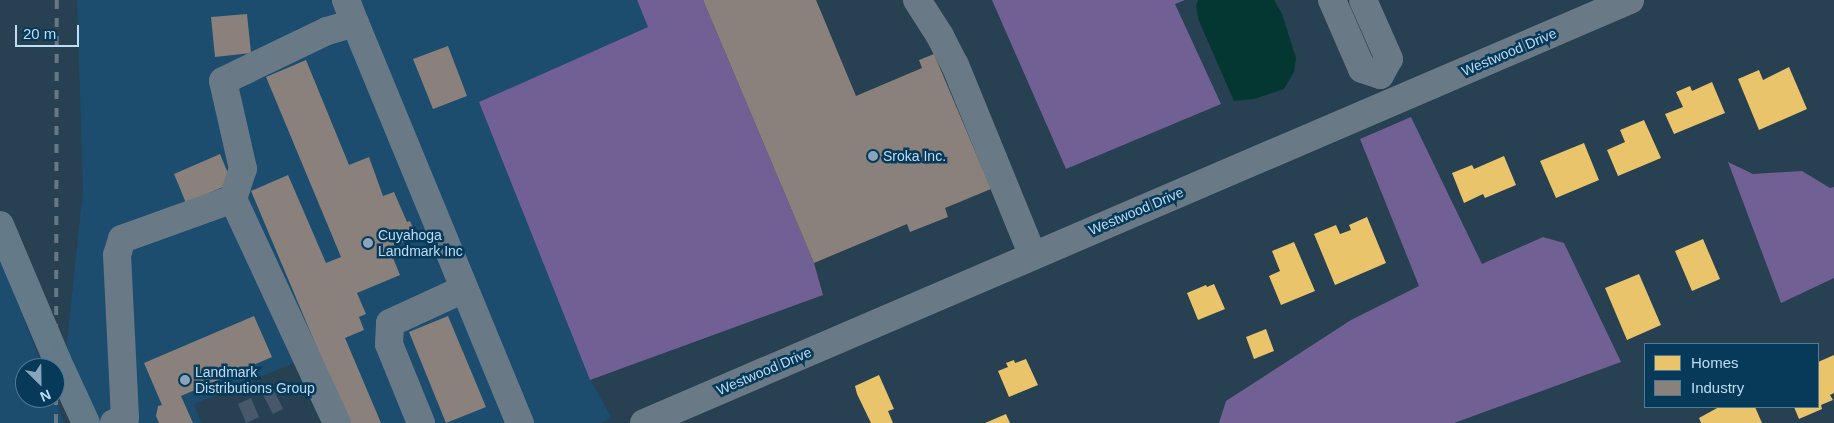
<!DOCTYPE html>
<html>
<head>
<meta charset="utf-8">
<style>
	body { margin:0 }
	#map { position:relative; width:1834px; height:423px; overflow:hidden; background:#274052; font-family:Helvetica,sans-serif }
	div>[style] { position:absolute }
	.built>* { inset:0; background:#1c4d6f }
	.forest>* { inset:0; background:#716094 }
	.water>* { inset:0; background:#043732 }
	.homes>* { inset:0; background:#e9c46a }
	.industry>* { inset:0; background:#8a817c }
	.building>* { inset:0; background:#47586a }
	.minor>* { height:28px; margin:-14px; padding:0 14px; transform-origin:14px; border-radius:14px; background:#697a86 }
	.major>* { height:28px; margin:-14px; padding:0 14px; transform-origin:14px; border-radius:14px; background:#647a89 }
	.rail>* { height:4px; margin-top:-2px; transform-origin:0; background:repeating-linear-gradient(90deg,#677885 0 9px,transparent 0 18px) }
	.dots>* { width:14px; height:14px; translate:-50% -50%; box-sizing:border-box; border:2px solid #073958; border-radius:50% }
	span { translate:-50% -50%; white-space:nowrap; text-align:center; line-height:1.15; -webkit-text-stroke:5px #073958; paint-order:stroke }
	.street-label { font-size:14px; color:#bedcf4 }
	.poi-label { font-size:14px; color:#bedcf4 }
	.left { translate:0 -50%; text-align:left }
	.legend { position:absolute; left:1644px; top:343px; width:175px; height:65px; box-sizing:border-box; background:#073958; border:1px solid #507a96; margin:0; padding:6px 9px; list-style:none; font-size:15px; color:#bedcf4 }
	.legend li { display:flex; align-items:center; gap:10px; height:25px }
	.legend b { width:25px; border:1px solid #507a96 }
	.north { position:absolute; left:15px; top:358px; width:50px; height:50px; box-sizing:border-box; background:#073958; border:1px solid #507a96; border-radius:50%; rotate:157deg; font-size:14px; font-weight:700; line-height:20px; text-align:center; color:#bedcf4 }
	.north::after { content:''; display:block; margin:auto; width:18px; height:22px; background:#89a5bb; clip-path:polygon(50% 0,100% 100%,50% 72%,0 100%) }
	.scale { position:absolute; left:15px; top:25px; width:64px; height:22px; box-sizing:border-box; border:2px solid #bedcf4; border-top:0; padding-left:6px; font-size:15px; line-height:18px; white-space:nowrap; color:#bedcf4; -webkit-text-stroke:4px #073958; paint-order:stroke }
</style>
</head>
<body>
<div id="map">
	<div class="built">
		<i style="clip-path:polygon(77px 0,637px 0,648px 27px,479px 102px,590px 380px,612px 418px,600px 423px,323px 423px,299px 361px,194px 404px,201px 423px,99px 423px,66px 352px,83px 190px)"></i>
		<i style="clip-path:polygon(0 258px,43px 368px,25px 368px,25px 398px,55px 398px,64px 423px,0 423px)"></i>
	</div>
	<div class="forest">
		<i style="clip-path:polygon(637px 0,703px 0,814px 263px,823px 295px,590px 380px,479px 102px,648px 27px)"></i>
		<i style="clip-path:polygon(992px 0,1185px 0,1175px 4px,1221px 104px,1066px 169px)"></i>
		<i style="clip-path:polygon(1411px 117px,1482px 264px,1543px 237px,1564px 243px,1621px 362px,1454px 423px,1219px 423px,1226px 401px,1351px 320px,1419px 286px,1360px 139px)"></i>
		<i style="clip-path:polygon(1728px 162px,1753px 174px,1802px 171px,1830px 188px,1834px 187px,1834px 278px,1781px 303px)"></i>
	</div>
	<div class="water">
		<i style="clip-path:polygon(1198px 0,1274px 0,1282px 14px,1296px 58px,1294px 72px,1284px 89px,1254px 99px,1234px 101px,1199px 21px,1196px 6px)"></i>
	</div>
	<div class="homes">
		<i style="clip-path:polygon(1789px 67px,1807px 109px,1759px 130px,1738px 79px,1759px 70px,1763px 80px)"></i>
		<i style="clip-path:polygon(1712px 82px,1725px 113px,1674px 134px,1665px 114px,1683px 107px,1676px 92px,1690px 86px,1692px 91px)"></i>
		<i style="clip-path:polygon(1644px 120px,1661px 158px,1618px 176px,1607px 150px,1625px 142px,1620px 130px)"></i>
		<i style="clip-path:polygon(1584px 143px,1599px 180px,1556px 198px,1540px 161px)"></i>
		<i style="clip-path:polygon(1504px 156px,1516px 185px,1485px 198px,1483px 194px,1464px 203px,1452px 173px,1472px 165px,1474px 169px)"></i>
		<i style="clip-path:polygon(1367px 217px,1386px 263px,1335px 285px,1314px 234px,1336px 225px,1340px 234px,1351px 230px,1349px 225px)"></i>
		<i style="clip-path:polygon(1703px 239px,1720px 279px,1692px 291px,1675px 251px)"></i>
		<i style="clip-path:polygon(1294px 242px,1315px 291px,1281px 305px,1269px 276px,1280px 271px,1272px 251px)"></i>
		<i style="clip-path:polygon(1639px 274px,1661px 325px,1627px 340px,1605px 288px)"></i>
		<i style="clip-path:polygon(1214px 284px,1225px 309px,1198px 320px,1187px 293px,1206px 285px,1207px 287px)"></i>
		<i style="clip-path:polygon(1266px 329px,1274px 351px,1254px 359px,1246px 337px)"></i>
		<i style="clip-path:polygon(1834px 355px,1834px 393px,1830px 395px,1833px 400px,1821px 405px,1822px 409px,1799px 419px,1794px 407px,1818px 407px,1818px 362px)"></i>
		<i style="clip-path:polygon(1026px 359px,1038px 385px,1009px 397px,998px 371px,1008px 367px,1006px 363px,1014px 360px,1015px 363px)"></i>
		<i style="clip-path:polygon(879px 375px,894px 409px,888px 411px,893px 423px,871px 423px,857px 394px,855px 386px)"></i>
		<i style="clip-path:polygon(1719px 407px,1755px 407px,1762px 423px,1701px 423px,1699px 418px)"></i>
		<i style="clip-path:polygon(1006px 414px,1010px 423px,985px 423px)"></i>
	</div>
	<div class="industry">
		<i style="clip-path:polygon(703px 0,816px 0,856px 96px,922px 68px,919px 60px,934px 54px,991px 189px,945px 208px,948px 217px,910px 232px,907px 224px,814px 263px)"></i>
		<i style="clip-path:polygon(247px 14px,251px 53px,215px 57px,211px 17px)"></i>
		<i style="clip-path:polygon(448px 46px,467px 96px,433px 109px,413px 59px)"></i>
		<i style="clip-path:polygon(306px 60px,349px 165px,369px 157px,383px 196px,394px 192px,407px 222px,410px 221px,413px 228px,410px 230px,413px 238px,389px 248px,400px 275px,357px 293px,366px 314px,359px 317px,364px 330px,345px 338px,381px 423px,345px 423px,315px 352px,318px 350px,251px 191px,288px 175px,326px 263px,341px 257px,266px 77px)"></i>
		<i style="clip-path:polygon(220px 154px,232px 183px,186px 203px,174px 174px)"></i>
		<i style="clip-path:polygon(254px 316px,272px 357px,181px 396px,193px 423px,159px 423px,156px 416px,158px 406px,162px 405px,144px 363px)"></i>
		<i style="clip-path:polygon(448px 316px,486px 407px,446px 423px,409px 332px)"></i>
	</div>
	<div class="building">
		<i style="clip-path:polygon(273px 388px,283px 409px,273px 414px,262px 393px)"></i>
		<i style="clip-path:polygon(251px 398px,259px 417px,246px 423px,238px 404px)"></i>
	</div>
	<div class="minor">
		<i style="left:346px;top:0;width:25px;rotate:69deg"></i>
		<i style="left:917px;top:0;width:43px;rotate:57.4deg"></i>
		<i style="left:940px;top:36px;width:33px;rotate:63deg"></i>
		<i style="left:955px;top:65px;width:206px;rotate:67.8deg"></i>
		<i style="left:1332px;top:0;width:75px;rotate:66.5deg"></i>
		<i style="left:1362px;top:69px;width:19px;rotate:18deg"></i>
		<i style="left:1380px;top:75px;width:18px;rotate:-61deg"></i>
		<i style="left:1389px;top:59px;width:64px;rotate:-113.8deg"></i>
		<i style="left:233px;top:199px;width:32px;rotate:-72deg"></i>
		<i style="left:243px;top:169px;width:90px;rotate:-102.8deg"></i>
		<i style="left:223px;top:81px;width:115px;rotate:-25.7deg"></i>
		<i style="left:327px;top:31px;width:29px;rotate:-16deg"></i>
		<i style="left:355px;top:23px;width:433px;rotate:67.6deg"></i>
		<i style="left:114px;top:423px;width:12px;rotate:-24deg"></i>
		<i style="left:125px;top:418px;width:163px;rotate:-92.8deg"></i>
		<i style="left:117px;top:255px;width:17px;rotate:-73deg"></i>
		<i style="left:122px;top:239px;width:118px;rotate:-19.8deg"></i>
		<i style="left:233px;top:199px;width:247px;rotate:65.1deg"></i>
		<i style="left:421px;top:423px;width:85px;rotate:-112.1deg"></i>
		<i style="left:389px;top:344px;width:21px;rotate:-87deg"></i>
		<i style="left:390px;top:323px;width:81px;rotate:-24.7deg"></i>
		<i style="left:644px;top:423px;width:1073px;rotate:-23.22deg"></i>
	</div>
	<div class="major">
		<i style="left:0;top:225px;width:147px;rotate:67.1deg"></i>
		<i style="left:57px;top:360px;width:69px;rotate:65.3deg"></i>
	</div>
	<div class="rail">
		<i style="left:56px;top:423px;width:423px;rotate:-89.9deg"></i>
	</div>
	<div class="dots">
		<i style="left:873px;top:156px;background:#89a5bb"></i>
		<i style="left:368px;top:243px;background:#89a5bb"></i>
		<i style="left:185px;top:380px;background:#89a5bb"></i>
	</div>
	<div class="street-label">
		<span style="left:1509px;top:52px;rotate:-23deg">Westwood Drive</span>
		<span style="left:1136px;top:211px;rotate:-23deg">Westwood Drive</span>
		<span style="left:764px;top:371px;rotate:-23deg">Westwood Drive</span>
	</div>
	<div class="poi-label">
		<span class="left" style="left:883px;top:156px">Sroka Inc.</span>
		<span class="left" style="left:378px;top:243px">Cuyahoga<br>Landmark Inc</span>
		<span class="left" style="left:195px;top:380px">Landmark<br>Distributions Group</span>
	</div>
	<ul class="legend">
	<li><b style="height:14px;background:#e9c46a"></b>Homes</li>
	<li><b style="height:14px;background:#8a817c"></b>Industry</li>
	</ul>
	<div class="north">N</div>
	<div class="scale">20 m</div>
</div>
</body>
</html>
